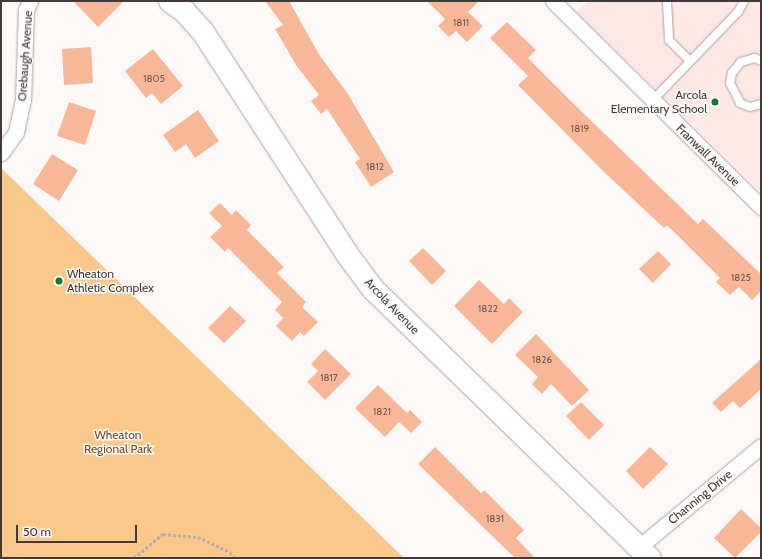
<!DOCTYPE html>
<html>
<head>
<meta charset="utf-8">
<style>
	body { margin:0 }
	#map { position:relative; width:762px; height:559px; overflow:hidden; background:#fdf9f9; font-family:Cabin,sans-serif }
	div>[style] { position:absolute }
	.built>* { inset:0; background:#fee8e6 }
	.green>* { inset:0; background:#f9c88a }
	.building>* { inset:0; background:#f8b898 }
	.path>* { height:2.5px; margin-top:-1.25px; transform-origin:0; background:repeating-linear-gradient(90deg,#b4afaf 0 3px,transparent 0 5px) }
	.roads { filter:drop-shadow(0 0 1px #b09f9d) drop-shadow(0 0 1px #b09f9d) }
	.lane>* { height:8px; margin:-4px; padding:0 4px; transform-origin:4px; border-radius:4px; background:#fff }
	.street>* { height:15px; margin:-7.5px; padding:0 7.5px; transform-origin:7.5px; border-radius:7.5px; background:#fff }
	.secondary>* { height:22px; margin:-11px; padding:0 11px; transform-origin:11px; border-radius:11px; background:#fff }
	.dots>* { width:11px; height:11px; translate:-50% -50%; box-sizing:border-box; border:2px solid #fdf9f9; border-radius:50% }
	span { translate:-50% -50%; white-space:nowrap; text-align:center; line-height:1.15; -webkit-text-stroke:3px #fdf9f9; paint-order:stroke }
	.number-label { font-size:10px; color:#6f5a51 }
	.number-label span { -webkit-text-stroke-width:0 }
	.street-label { font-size:12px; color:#413a39 }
	.poi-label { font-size:12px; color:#413a39 }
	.right { translate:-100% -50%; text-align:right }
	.left { translate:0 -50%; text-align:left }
	.park-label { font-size:12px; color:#714d18 }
	.frame { position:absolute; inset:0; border:2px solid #413a39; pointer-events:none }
	.scale { position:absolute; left:16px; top:525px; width:121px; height:18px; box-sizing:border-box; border:2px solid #413a39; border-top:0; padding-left:5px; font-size:12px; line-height:14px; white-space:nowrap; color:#413a39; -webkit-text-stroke:3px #fdf9f9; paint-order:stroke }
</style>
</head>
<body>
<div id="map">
	<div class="built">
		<i style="clip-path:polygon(588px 1px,761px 1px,761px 192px,577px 12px)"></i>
	</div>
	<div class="green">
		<i style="clip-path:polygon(1px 168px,234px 393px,404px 558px,1px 558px)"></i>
	</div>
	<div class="building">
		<i style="clip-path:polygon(73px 1px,124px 1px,98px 27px)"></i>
		<i style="clip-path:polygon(265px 1px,289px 1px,320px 56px,348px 94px,394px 172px,371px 187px,355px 162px,360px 159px,327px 109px,321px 114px,311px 101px,319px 95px,296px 65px,275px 29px,283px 25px)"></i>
		<i style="clip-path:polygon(427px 1px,479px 1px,468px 12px,483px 26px,467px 42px,456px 31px,449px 37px,438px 26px,445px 19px)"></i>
		<i style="clip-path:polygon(507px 22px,536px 50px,528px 58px,577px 107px,698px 224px,703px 219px,761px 274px,761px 291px,752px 300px,739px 287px,730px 295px,716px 282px,720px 278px,667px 225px,664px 228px,604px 172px,518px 85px,528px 76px,490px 38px)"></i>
		<i style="clip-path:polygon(91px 47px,93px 83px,64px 85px,62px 49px)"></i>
		<i style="clip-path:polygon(153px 49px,183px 86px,161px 104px,152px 93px,146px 98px,125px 71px)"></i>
		<i style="clip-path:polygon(69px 102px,96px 111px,85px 145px,57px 136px)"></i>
		<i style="clip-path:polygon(198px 110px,219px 141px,195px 158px,186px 144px,175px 152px,163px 135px)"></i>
		<i style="clip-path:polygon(52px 154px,78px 170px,59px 201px,33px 184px)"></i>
		<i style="clip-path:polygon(220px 203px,232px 215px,236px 210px,251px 225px,247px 230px,284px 267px,277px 273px,306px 302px,302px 307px,318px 322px,304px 336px,300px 332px,292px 341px,276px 326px,283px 318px,275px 310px,282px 302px,228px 248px,225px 252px,210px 237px,222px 226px,209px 213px)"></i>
		<i style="clip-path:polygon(423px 248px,446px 271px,432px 285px,409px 261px)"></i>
		<i style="clip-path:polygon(658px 251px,671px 264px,653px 283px,639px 269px)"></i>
		<i style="clip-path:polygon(479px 280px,504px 304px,509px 298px,523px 312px,492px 344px,454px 306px)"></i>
		<i style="clip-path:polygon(230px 306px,246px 321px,224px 343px,208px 328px)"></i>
		<i style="clip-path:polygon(536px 334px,589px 390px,572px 406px,551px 384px,542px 394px,532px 384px,538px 377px,515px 355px)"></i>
		<i style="clip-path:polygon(325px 349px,351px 374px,325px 400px,307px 382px,318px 371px,311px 364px)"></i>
		<i style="clip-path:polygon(761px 359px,761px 389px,740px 408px,733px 401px,721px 412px,712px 403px)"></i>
		<i style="clip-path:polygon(378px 385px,407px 413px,410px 410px,422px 422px,411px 433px,399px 422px,385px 437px,355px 408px)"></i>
		<i style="clip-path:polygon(581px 402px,604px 425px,589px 440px,566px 416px)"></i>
		<i style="clip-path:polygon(435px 447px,481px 493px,484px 490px,524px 530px,516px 538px,535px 558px,515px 558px,418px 464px)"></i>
		<i style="clip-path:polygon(650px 447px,668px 464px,643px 489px,626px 471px)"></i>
		<i style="clip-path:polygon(741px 509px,761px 528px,761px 532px,735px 558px,714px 538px)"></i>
	</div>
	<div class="path">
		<i style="left:134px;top:558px;width:38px;rotate:-40deg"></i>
		<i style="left:163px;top:534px;width:35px;rotate:5deg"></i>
		<i style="left:198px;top:537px;width:35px;rotate:25deg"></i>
		<i style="left:230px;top:552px;width:8px;rotate:50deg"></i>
	</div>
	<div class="roads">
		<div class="lane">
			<i style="left:667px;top:1px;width:39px;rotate:87deg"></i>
			<i style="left:669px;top:40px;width:30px;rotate:45deg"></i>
			<i style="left:761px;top:61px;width:7px;rotate:-153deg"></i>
			<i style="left:755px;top:58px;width:15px;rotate:164deg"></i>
			<i style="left:741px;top:62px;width:14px;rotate:129deg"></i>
			<i style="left:732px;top:73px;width:10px;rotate:101deg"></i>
			<i style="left:730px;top:83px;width:22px;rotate:63deg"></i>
			<i style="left:740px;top:103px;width:11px;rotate:22deg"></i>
			<i style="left:750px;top:107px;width:11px;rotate:-15deg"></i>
			<i style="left:652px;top:101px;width:124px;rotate:-46deg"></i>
			<i style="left:738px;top:12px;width:13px;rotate:-61deg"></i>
		</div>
		<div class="street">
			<i style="left:553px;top:1px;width:293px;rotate:44.7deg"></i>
			<i style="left:1px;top:153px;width:26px;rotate:-54deg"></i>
			<i style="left:16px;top:132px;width:33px;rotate:-78deg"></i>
			<i style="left:23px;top:100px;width:90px;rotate:-88.1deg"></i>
			<i style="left:26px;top:10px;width:10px;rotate:-66deg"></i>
			<i style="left:639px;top:547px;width:158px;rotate:-39.6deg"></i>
		</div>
		<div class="secondary">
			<i style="left:170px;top:1px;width:19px;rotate:36deg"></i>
			<i style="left:185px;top:12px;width:27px;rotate:48deg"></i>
			<i style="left:203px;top:32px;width:265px;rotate:57deg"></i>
			<i style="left:347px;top:254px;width:44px;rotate:53.4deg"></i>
			<i style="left:373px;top:289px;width:386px;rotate:44.2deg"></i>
		</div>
	</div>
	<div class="dots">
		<i style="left:715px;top:102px;background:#127729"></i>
		<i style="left:59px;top:281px;background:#127729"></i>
	</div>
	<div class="number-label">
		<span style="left:461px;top:23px">1811</span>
		<span style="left:154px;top:79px">1805</span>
		<span style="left:580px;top:129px">1819</span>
		<span style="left:375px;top:167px">1812</span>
		<span style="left:741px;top:278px">1825</span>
		<span style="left:488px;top:309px">1822</span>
		<span style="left:542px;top:360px">1826</span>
		<span style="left:329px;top:378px">1817</span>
		<span style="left:382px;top:412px">1821</span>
		<span style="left:495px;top:519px">1831</span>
	</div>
	<div class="street-label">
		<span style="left:25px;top:56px;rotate:-86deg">Orebaugh Avenue</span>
		<span style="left:708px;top:155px;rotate:44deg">Franwall Avenue</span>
		<span style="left:392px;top:306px;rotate:46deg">Arcola Avenue</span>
		<span style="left:700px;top:497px;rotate:-39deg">Channing Drive</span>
	</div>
	<div class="poi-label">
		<span class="right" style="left:707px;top:102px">Arcola<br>Elementary School</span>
		<span class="left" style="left:67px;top:281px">Wheaton<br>Athletic Complex</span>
	</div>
	<div class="park-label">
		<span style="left:118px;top:442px">Wheaton<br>Regional Park</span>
	</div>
	<div class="frame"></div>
	<div class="scale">50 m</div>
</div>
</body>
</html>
